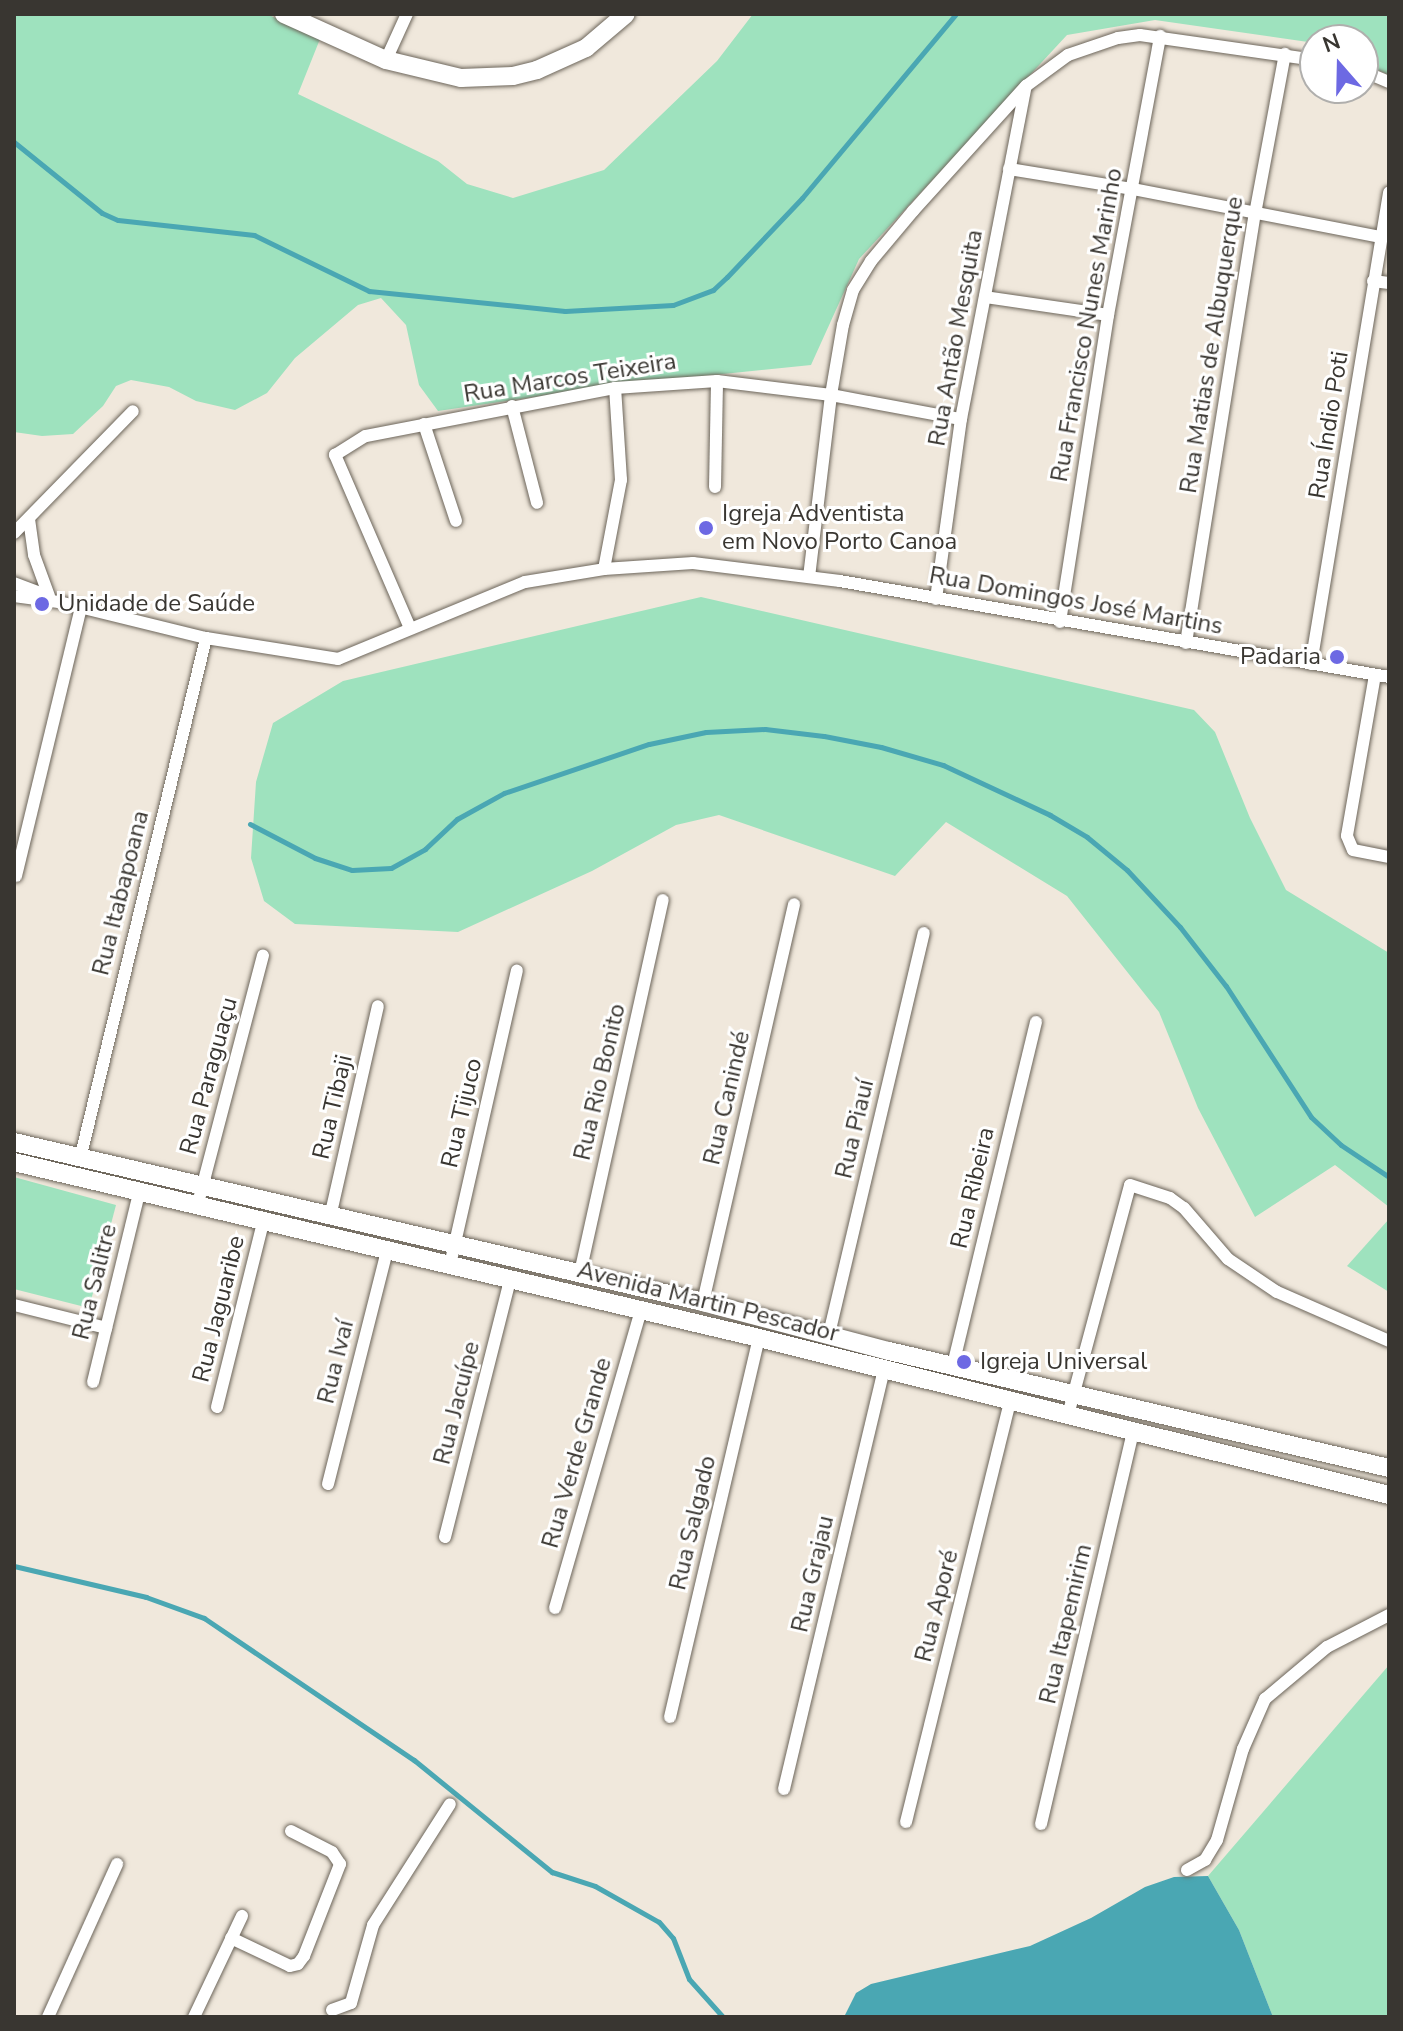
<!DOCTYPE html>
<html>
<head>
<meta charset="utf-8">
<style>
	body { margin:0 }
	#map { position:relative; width:1403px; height:2031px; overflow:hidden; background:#f0e8dc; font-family:"Nunito Sans",sans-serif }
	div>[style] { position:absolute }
	.green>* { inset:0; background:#9ee2be }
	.water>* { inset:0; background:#4aa7b3 }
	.stream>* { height:5px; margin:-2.5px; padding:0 2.5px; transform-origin:2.5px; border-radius:2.5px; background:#4aa7b3 }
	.roads { filter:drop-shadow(0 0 2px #6c655a) drop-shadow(0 0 2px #6c655a) }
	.street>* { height:12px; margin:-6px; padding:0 6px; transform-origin:6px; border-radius:6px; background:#fff }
	.secondary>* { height:18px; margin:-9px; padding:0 9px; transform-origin:9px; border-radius:9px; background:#fff }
	.dots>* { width:22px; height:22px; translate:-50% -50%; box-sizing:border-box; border:4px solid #fff; border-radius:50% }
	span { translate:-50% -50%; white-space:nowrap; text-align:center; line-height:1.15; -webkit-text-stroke:6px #fff; paint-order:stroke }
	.street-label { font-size:24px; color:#393631 }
	.poi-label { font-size:24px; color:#393631 }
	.left { translate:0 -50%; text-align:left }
	.right { translate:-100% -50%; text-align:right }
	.frame { position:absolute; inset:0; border:16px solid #393631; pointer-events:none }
	.north { position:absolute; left:1299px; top:24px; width:80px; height:80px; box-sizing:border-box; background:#fff; border:2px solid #b0afad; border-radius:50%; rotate:340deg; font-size:22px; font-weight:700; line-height:32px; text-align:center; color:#393631 }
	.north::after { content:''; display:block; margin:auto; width:28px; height:36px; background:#6d69e3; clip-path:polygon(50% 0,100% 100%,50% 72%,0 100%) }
</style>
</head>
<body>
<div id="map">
	<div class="green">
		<i style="clip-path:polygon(14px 14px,267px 14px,320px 39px,298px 94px,438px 161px,467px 184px,513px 198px,604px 170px,717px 61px,753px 14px,1389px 14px,1389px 75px,1363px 63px,1363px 40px,1315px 40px,1315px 43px,1155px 20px,1067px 35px,859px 259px,811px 365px,617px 385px,438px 411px,419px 385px,406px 325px,381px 298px,358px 305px,295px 358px,267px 393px,235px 410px,196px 401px,169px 387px,131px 380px,116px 386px,103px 406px,73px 434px,42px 436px,14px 432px)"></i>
		<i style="clip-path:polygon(701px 597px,1194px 710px,1215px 732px,1250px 818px,1286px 890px,1389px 953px,1389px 1207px,1335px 1165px,1255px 1217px,1198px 1108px,1159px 1012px,1067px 896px,946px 822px,895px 876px,719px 815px,676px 825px,592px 871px,458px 932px,295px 924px,264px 901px,251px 858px,256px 782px,273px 723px,343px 681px)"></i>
		<i style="clip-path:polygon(14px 1177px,116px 1205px,89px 1308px,14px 1289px)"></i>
		<i style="clip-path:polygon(1389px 1219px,1389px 1292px,1347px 1266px)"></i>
		<i style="clip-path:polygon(1389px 1665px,1389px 2017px,1273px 2017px,1239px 1930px,1208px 1876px)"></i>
	</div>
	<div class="water">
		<i style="clip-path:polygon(1208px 1876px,1239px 1930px,1273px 2017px,844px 2017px,856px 1993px,871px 1984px,1030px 1946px,1091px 1918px,1145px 1887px,1174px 1877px)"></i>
	</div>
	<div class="stream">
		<i style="left:14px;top:142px;width:113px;rotate:38.9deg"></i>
		<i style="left:102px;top:213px;width:17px;rotate:24deg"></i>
		<i style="left:118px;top:220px;width:137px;rotate:6.3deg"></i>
		<i style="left:254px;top:235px;width:128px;rotate:26deg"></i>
		<i style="left:369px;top:291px;width:197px;rotate:5.8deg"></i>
		<i style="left:565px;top:311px;width:108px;rotate:-3.2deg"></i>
		<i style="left:673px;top:305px;width:43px;rotate:-20.6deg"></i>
		<i style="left:713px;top:290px;width:19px;rotate:-43deg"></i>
		<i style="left:727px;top:277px;width:109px;rotate:-46.5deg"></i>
		<i style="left:802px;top:198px;width:240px;rotate:-50.1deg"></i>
		<i style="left:250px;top:824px;width:73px;rotate:27.6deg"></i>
		<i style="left:315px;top:858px;width:39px;rotate:18deg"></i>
		<i style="left:352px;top:870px;width:39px;rotate:-3deg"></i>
		<i style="left:391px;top:868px;width:39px;rotate:-29deg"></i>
		<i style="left:425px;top:849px;width:44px;rotate:-43.2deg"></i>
		<i style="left:457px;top:819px;width:54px;rotate:-29deg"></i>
		<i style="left:504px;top:793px;width:153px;rotate:-18.7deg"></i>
		<i style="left:649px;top:744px;width:58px;rotate:-11.9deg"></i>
		<i style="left:706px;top:732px;width:59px;rotate:-2.9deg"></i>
		<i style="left:765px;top:729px;width:59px;rotate:6.8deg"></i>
		<i style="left:824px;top:736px;width:58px;rotate:10.9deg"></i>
		<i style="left:881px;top:747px;width:65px;rotate:16.2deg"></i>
		<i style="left:943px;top:765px;width:118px;rotate:25deg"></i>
		<i style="left:1050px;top:815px;width:43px;rotate:30.7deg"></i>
		<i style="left:1087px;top:837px;width:52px;rotate:39.5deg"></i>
		<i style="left:1127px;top:870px;width:78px;rotate:47.1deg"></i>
		<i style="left:1180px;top:927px;width:75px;rotate:52.1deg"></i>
		<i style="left:1226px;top:986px;width:156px;rotate:57deg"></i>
		<i style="left:1311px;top:1117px;width:41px;rotate:43deg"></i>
		<i style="left:1341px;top:1145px;width:58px;rotate:33.7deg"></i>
		<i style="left:14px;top:1566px;width:136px;rotate:13.2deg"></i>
		<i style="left:146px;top:1597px;width:62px;rotate:19.9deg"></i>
		<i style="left:204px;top:1618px;width:254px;rotate:34.1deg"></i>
		<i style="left:414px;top:1760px;width:178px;rotate:39.1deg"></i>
		<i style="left:552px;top:1872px;width:45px;rotate:18deg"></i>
		<i style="left:595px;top:1886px;width:73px;rotate:29.4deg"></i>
		<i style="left:659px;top:1922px;width:21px;rotate:49deg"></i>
		<i style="left:673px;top:1938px;width:44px;rotate:68.7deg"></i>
		<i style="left:689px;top:1979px;width:51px;rotate:48.2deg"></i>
	</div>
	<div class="roads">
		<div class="street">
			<i style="left:386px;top:60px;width:51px;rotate:-65.5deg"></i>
			<i style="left:1363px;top:71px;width:28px;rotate:23deg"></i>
			<i style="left:1009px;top:169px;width:126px;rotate:9.2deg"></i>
			<i style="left:1133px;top:189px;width:252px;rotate:11deg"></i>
			<i style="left:1373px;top:281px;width:16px;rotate:7deg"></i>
			<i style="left:985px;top:297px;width:124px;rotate:8.3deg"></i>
			<i style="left:512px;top:406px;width:100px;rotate:75.5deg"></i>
			<i style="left:424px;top:424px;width:102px;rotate:71.7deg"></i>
			<i style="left:715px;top:487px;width:106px;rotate:-88.9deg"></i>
			<i style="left:29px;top:519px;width:36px;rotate:82deg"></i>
			<i style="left:34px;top:555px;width:44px;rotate:69.9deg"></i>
			<i style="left:14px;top:533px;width:170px;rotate:-45.7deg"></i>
			<i style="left:604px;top:569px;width:91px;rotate:-79.2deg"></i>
			<i style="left:621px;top:480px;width:92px;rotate:-93.7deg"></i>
			<i style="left:809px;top:577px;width:183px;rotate:-83.1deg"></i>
			<i style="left:831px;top:395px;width:71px;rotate:-80.3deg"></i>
			<i style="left:843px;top:325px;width:36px;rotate:-74deg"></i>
			<i style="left:853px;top:290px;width:34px;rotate:-58deg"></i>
			<i style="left:871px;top:261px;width:65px;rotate:-50deg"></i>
			<i style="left:913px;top:211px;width:169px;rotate:-47.9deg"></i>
			<i style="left:1026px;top:86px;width:52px;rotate:-36.4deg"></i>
			<i style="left:1068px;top:55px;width:53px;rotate:-18.8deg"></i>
			<i style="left:1118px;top:38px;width:22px;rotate:-8deg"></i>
			<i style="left:1140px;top:35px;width:177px;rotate:8.1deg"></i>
			<i style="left:14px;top:583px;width:34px;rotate:21deg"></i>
			<i style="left:14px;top:596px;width:45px;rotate:7.6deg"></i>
			<i style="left:59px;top:602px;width:151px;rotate:13.8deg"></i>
			<i style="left:206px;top:638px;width:134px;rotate:9deg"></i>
			<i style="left:338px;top:659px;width:202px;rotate:-22.4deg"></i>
			<i style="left:525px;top:582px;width:80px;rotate:-9.3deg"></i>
			<i style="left:604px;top:569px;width:89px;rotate:-3.9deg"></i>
			<i style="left:693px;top:563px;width:148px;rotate:7deg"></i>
			<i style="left:840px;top:581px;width:557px;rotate:9.92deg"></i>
			<i style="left:936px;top:599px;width:182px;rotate:-82.1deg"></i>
			<i style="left:961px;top:419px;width:336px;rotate:-79deg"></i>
			<i style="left:1060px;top:622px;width:311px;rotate:-81.1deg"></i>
			<i style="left:1108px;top:315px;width:284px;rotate:-79.4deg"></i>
			<i style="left:410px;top:628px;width:189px;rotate:-113.4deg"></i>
			<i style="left:335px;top:455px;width:36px;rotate:-32deg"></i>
			<i style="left:366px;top:436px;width:254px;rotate:-10.9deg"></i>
			<i style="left:615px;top:388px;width:102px;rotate:-3.9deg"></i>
			<i style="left:717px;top:381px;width:115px;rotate:7deg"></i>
			<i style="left:831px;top:395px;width:132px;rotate:10.5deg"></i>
			<i style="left:1186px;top:643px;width:435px;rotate:-80.9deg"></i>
			<i style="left:1255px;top:214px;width:163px;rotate:-79.4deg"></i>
			<i style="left:1311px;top:664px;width:478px;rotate:-80.6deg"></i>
			<i style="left:1375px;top:675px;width:163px;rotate:99.9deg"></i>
			<i style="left:1347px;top:836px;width:15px;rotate:67deg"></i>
			<i style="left:1353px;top:850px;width:37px;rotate:11deg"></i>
			<i style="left:16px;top:876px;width:276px;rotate:-76.4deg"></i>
			<i style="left:80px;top:1159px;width:536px;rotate:-76.4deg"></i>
			<i style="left:197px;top:1207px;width:260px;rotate:-75.3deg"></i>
			<i style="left:330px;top:1217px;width:216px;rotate:-77.2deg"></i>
			<i style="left:450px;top:1265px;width:302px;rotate:-77.2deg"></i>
			<i style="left:580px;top:1273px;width:382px;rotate:-77.5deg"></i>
			<i style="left:703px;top:1302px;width:408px;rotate:-77.1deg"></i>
			<i style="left:14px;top:1305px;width:95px;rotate:14deg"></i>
			<i style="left:829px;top:1334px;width:412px;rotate:-76.7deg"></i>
			<i style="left:953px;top:1365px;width:353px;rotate:-76.4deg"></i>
			<i style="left:93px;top:1382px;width:195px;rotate:-76.3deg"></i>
			<i style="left:217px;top:1407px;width:191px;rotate:-76deg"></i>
			<i style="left:1068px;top:1415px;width:238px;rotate:-74.9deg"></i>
			<i style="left:1130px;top:1185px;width:42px;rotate:18deg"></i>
			<i style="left:1170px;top:1198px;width:17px;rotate:36deg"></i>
			<i style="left:1184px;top:1208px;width:67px;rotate:49.2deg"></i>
			<i style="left:1228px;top:1259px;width:59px;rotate:34deg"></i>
			<i style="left:1277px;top:1292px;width:122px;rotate:23.6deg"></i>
			<i style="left:328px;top:1484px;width:241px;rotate:-75.8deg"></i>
			<i style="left:445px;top:1537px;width:265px;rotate:-75.8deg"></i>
			<i style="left:555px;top:1608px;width:309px;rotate:-73.9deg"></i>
			<i style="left:670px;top:1717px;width:389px;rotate:-76.8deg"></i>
			<i style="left:784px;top:1789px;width:431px;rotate:-76.6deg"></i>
			<i style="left:906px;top:1822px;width:433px;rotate:-76.1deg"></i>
			<i style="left:1041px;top:1824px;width:402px;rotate:-76.8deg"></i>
			<i style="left:1187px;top:1870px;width:21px;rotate:-29deg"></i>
			<i style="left:1205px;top:1860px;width:23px;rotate:-59deg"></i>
			<i style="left:1217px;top:1840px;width:95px;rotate:-74.1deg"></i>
			<i style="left:1243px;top:1749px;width:55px;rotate:-66.3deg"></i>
			<i style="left:1265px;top:1699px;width:81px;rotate:-40deg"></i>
			<i style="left:1327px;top:1647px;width:70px;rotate:-27.3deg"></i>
			<i style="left:231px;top:1938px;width:65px;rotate:25.4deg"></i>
			<i style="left:290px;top:1966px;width:8px;rotate:-14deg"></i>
			<i style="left:298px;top:1964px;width:10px;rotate:-53deg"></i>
			<i style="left:304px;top:1956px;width:99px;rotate:-68.6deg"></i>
			<i style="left:340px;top:1864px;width:14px;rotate:-124deg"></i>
			<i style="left:332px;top:1852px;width:46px;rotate:-152.9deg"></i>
			<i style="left:332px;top:2010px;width:20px;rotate:-20deg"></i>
			<i style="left:351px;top:2003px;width:81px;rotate:-74.2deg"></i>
			<i style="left:373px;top:1925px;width:143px;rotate:-57.5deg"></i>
			<i style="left:48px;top:2017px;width:168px;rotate:-65.7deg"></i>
			<i style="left:194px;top:2017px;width:112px;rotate:-64.6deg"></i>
		</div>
		<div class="secondary">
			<i style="left:284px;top:14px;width:112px;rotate:24.3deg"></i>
			<i style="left:386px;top:60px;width:77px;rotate:13.5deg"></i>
			<i style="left:461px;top:78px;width:52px;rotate:-2.2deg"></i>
			<i style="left:513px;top:76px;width:25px;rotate:-14deg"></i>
			<i style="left:537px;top:70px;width:54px;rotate:-24.2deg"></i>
			<i style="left:586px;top:48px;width:52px;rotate:-40.4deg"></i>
			<i style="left:14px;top:1142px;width:707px;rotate:13.07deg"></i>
			<i style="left:703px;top:1302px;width:192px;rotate:14.8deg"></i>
			<i style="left:889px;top:1351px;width:514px;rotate:13.17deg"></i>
			<i style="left:14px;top:1162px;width:766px;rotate:13.29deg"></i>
			<i style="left:759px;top:1338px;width:649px;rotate:13.99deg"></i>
		</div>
	</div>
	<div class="dots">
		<i style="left:706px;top:528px;background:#6d69e3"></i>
		<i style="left:42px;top:604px;background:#6d69e3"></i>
		<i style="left:1337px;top:657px;background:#6d69e3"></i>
		<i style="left:964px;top:1362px;background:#6d69e3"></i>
	</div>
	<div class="street-label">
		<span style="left:1087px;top:325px;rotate:-80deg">Rua Francisco Nunes Marinho</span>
		<span style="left:956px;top:338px;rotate:-80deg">Rua Antão Mesquita</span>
		<span style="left:1212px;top:345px;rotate:-81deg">Rua Matias de Albuquerque</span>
		<span style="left:570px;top:378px;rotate:-9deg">Rua Marcos Teixeira</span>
		<span style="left:1329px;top:425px;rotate:-81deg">Rua Índio Poti</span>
		<span style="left:1076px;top:601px;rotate:10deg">Rua Domingos José Martins</span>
		<span style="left:121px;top:893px;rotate:-76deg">Rua Itabapoana</span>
		<span style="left:209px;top:1076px;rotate:-75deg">Rua Paraguaçu</span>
		<span style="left:600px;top:1082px;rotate:-77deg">Rua Rio Bonito</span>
		<span style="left:727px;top:1098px;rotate:-77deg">Rua Canindé</span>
		<span style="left:333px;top:1107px;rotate:-77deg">Rua Tibaji</span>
		<span style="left:462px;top:1113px;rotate:-77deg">Rua Tijuco</span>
		<span style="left:855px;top:1129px;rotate:-77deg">Rua Piauí</span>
		<span style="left:973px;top:1188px;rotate:-77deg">Rua Ribeira</span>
		<span style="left:95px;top:1282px;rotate:-76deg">Rua Salitre</span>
		<span style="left:708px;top:1302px;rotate:14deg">Avenida Martin Pescador</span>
		<span style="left:219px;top:1309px;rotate:-76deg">Rua Jaguaribe</span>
		<span style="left:336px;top:1362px;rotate:-76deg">Rua Ivaí</span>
		<span style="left:457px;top:1403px;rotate:-76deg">Rua Jacuípe</span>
		<span style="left:577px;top:1453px;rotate:-74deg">Rua Verde Grande</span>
		<span style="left:693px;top:1523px;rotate:-77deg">Rua Salgado</span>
		<span style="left:813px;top:1574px;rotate:-77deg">Rua Grajau</span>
		<span style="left:937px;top:1606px;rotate:-76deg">Rua Aporé</span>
		<span style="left:1066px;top:1624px;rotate:-77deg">Rua Itapemirim</span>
	</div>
	<div class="poi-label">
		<span class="left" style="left:722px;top:528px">Igreja Adventista<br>em Novo Porto Canoa</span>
		<span class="left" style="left:58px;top:604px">Unidade de Saúde</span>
		<span class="right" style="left:1321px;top:657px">Padaria</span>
		<span class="left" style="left:980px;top:1362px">Igreja Universal</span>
	</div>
	<div class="frame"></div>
	<div class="north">N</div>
</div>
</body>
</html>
